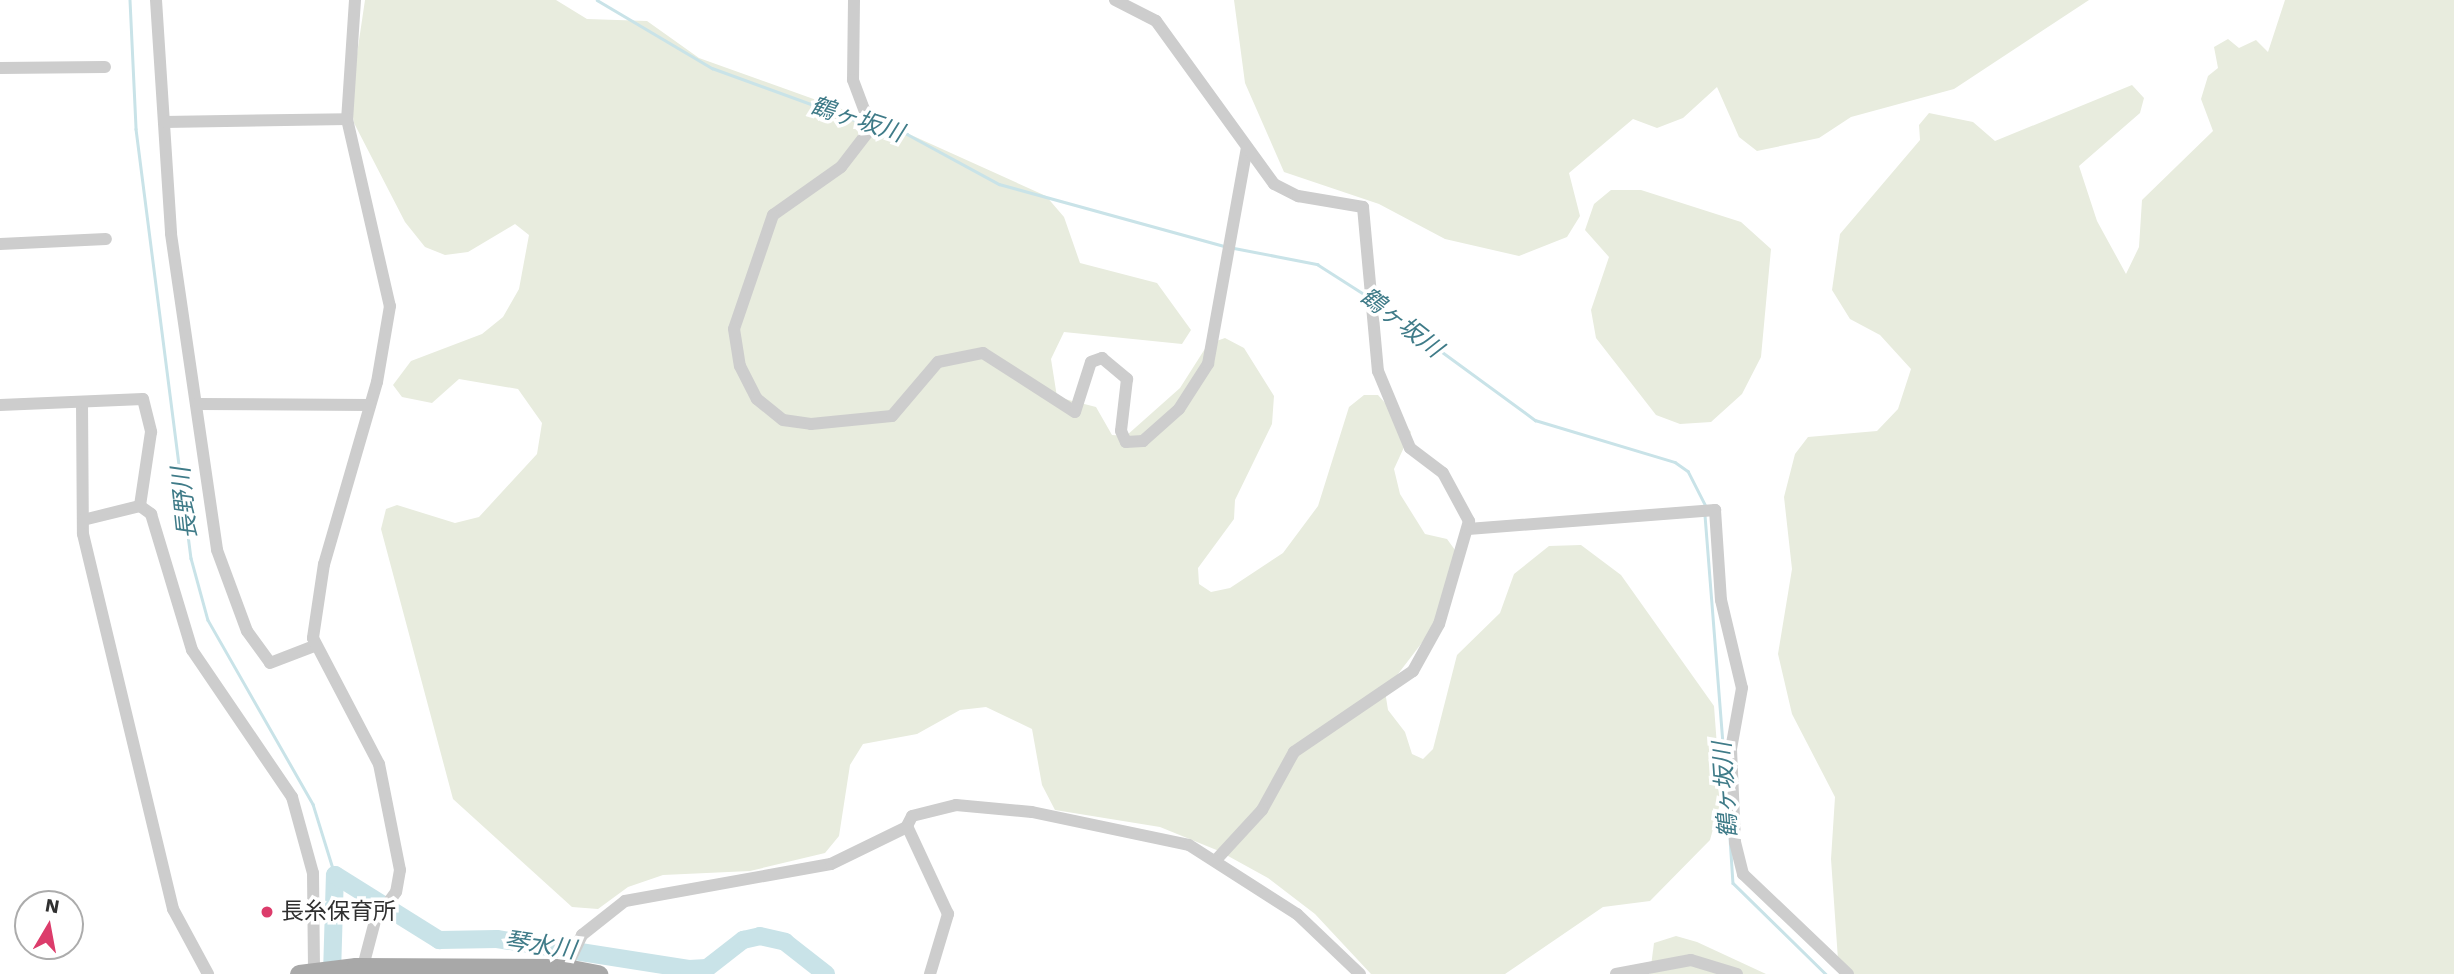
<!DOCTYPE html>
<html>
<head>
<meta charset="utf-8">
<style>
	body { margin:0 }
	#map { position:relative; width:2454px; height:974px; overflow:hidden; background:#fff; font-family:"Work Sans","Noto Sans JP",sans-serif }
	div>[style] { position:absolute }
	.green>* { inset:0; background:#e8ecde }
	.stream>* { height:2.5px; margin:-1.25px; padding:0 1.25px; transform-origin:1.25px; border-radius:1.25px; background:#c9e3e8 }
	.river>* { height:18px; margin:-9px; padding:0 9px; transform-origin:9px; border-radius:9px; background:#c9e3e8 }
	.minor>* { height:12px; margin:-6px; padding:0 6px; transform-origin:6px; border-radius:6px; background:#cdcdcd }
	.primary>* { height:19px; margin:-9.5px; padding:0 9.5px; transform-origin:9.5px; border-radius:9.5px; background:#a8a8a8 }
	.dots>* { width:19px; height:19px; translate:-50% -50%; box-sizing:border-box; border:4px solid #fff; border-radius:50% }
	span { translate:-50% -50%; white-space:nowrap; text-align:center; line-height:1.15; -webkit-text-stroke:7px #fff; paint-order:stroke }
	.poi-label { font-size:23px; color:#303030 }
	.left { translate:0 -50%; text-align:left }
	.water-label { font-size:24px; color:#3f7b88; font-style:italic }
	.north { position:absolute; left:14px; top:890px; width:70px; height:70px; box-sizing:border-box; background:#fff; border:2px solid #acacac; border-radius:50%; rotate:10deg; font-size:19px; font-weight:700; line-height:28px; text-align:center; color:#303030 }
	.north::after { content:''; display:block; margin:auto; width:24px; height:32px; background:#dc3c6b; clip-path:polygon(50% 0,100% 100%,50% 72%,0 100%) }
</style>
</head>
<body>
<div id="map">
	<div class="green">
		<i style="clip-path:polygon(365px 0,556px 0,587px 19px,647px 21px,699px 58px,900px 130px,1046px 196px,1064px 217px,1080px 263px,1157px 283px,1191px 330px,1182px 344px,1064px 332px,1051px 359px,1057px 397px,1096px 407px,1112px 435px,1126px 436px,1180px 388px,1208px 344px,1225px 338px,1244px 348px,1274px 396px,1272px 424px,1235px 500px,1234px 519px,1198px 568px,1199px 584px,1211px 592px,1230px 588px,1283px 553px,1318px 506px,1349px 407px,1364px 395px,1378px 395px,1411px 432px,1394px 469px,1400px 494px,1425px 534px,1447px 539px,1455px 550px,1437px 623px,1385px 691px,1388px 710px,1405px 732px,1412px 754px,1423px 759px,1433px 749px,1457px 655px,1500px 613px,1514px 574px,1549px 546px,1581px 545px,1621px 575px,1714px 706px,1721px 800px,1710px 840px,1650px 901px,1603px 907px,1505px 974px,1371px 974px,1315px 914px,1268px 878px,1219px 851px,1160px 827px,1055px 810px,1042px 785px,1032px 729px,986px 707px,960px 710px,917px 734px,863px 744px,850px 765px,839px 836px,825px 853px,750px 871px,663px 875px,628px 887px,598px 909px,572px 907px,453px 799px,381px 529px,386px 509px,397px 505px,455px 523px,479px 517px,537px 454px,542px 423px,518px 389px,459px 379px,432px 403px,402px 397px,393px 385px,411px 361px,482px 334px,503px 317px,519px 289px,529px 235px,515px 224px,468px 252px,445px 255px,425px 247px,405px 222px,354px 123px,350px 101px)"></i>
		<i style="clip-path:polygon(1234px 0,2089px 0,1954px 89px,1851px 117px,1819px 138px,1757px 151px,1739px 137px,1717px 87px,1683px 118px,1657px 128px,1633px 119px,1569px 173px,1580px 216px,1567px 237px,1519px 256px,1445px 239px,1379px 204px,1284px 172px,1245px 83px)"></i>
		<i style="clip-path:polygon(2285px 0,2454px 0,2454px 974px,1839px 974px,1831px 859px,1835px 797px,1792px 714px,1778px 654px,1792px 569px,1784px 497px,1795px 454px,1808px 437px,1877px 431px,1898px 409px,1911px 369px,1880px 335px,1850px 319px,1832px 290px,1840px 234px,1920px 140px,1919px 125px,1929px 113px,1973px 122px,1995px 141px,2132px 85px,2144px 98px,2140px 113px,2079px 166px,2097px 221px,2126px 274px,2139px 247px,2142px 200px,2213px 131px,2201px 99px,2208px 76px,2218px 68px,2214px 47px,2228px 39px,2239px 48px,2256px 40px,2268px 52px)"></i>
		<i style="clip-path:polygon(1611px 190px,1641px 190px,1741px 222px,1771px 249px,1761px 357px,1742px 394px,1711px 422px,1680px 424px,1656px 415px,1596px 338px,1591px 310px,1609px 257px,1585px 230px,1594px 204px)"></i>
		<i style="clip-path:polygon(1676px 936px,1697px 942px,1766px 974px,1650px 974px,1654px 943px)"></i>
	</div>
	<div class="stream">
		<i style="left:130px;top:0;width:129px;rotate:87.3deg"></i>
		<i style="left:136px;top:129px;width:433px;rotate:82.7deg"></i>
		<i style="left:191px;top:558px;width:64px;rotate:74.7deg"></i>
		<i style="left:208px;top:620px;width:212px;rotate:60.3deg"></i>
		<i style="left:313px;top:804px;width:74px;rotate:72.8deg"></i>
		<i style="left:597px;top:0;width:134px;rotate:30.6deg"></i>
		<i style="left:712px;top:68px;width:164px;rotate:20deg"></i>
		<i style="left:876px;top:126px;width:32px;rotate:14deg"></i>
		<i style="left:907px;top:134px;width:105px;rotate:28.5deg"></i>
		<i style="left:999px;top:184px;width:233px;rotate:15.4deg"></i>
		<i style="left:1234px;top:248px;width:85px;rotate:10.9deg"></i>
		<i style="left:1317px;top:264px;width:59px;rotate:32.6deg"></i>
		<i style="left:1378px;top:305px;width:195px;rotate:36.2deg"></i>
		<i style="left:1535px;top:420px;width:146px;rotate:16.7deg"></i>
		<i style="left:1675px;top:462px;width:16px;rotate:35deg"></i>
		<i style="left:1688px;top:471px;width:38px;rotate:63deg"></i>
		<i style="left:1705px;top:515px;width:270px;rotate:85.5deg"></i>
		<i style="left:1727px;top:791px;width:92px;rotate:86.3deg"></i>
		<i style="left:1733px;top:883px;width:130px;rotate:44.4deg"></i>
	</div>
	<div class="river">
		<i style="left:332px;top:974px;width:99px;rotate:-88.3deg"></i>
		<i style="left:335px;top:875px;width:123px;rotate:32deg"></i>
		<i style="left:439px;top:940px;width:58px;rotate:-1deg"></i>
		<i style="left:497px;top:939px;width:194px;rotate:8.9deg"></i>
		<i style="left:689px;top:969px;width:18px;rotate:-3deg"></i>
		<i style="left:707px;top:968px;width:46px;rotate:-37.9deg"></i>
		<i style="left:743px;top:940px;width:17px;rotate:-13deg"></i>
		<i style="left:760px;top:936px;width:26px;rotate:13deg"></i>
		<i style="left:785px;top:942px;width:52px;rotate:38deg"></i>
	</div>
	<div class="minor">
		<i style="left:156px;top:0;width:234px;rotate:86.3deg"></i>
		<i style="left:171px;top:234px;width:319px;rotate:81.7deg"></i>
		<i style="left:217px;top:550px;width:86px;rotate:69.7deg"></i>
		<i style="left:247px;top:631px;width:39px;rotate:54deg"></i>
		<i style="left:270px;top:663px;width:47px;rotate:-21.1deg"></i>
		<i style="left:355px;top:0;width:119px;rotate:93.8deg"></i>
		<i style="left:347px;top:119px;width:192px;rotate:77.1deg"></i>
		<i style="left:390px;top:306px;width:77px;rotate:99.7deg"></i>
		<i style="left:377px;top:382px;width:190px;rotate:106.2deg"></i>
		<i style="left:324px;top:564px;width:75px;rotate:98.5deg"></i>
		<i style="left:313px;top:638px;width:142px;rotate:62.4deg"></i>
		<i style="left:379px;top:764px;width:108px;rotate:78.8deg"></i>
		<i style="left:400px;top:870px;width:22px;rotate:100deg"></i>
		<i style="left:396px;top:892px;width:36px;rotate:126deg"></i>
		<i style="left:375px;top:921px;width:55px;rotate:104.8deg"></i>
		<i style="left:854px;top:0;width:80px;rotate:90.7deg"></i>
		<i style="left:853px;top:80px;width:51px;rotate:69.4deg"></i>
		<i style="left:871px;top:128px;width:49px;rotate:127.6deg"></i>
		<i style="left:841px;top:167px;width:83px;rotate:144.8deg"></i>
		<i style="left:773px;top:215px;width:120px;rotate:108.9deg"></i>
		<i style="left:734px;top:329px;width:37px;rotate:81deg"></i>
		<i style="left:740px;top:366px;width:37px;rotate:63deg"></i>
		<i style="left:757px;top:399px;width:33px;rotate:39deg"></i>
		<i style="left:783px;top:420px;width:28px;rotate:8deg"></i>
		<i style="left:811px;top:424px;width:81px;rotate:-5.6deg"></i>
		<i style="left:892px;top:416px;width:71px;rotate:-49.6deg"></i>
		<i style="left:938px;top:362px;width:46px;rotate:-11.3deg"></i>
		<i style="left:983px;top:353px;width:109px;rotate:32.7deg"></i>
		<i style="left:1075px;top:412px;width:52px;rotate:-72.3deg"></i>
		<i style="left:1091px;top:362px;width:12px;rotate:-20deg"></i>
		<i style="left:1102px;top:358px;width:33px;rotate:40deg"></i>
		<i style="left:1127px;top:379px;width:52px;rotate:96.6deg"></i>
		<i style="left:1121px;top:431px;width:12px;rotate:66deg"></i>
		<i style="left:1126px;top:442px;width:17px;rotate:-3deg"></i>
		<i style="left:1143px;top:441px;width:48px;rotate:-41.6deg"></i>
		<i style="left:1179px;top:409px;width:54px;rotate:-57.2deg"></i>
		<i style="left:1208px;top:364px;width:220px;rotate:-79.8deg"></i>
		<i style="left:1115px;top:0;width:46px;rotate:27.1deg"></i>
		<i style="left:1156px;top:21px;width:201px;rotate:54.1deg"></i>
		<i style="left:1274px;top:184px;width:27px;rotate:27deg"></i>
		<i style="left:1298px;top:196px;width:66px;rotate:9.6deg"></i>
		<i style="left:1363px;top:207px;width:165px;rotate:84.8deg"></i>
		<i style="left:1378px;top:371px;width:83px;rotate:67.4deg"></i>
		<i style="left:1410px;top:448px;width:41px;rotate:37.1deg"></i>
		<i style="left:1443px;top:473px;width:55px;rotate:61.6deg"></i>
		<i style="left:1469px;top:521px;width:107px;rotate:106.2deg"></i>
		<i style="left:1439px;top:624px;width:54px;rotate:119deg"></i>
		<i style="left:1413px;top:671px;width:144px;rotate:145.8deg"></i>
		<i style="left:1294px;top:752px;width:66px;rotate:118.9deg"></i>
		<i style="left:1262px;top:810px;width:68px;rotate:132.6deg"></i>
		<i style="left:0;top:68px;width:105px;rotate:-0.5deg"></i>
		<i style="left:164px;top:122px;width:183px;rotate:-0.9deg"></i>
		<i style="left:0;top:244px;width:106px;rotate:-2.7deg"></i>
		<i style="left:82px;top:403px;width:131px;rotate:89.6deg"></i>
		<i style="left:83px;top:534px;width:386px;rotate:76.5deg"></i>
		<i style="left:173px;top:909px;width:74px;rotate:61.7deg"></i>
		<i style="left:196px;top:404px;width:174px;rotate:0.3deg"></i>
		<i style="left:0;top:405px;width:143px;rotate:-2.4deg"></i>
		<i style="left:143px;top:399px;width:34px;rotate:76deg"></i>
		<i style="left:151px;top:432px;width:75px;rotate:98.5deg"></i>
		<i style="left:140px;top:506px;width:14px;rotate:36deg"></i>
		<i style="left:151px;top:514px;width:142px;rotate:73.2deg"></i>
		<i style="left:192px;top:650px;width:178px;rotate:55.8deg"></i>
		<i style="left:292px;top:797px;width:79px;rotate:74.6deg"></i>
		<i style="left:313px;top:873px;width:101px;rotate:89.4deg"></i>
		<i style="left:83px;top:520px;width:59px;rotate:-13.8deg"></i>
		<i style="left:1468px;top:529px;width:248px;rotate:-4.4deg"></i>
		<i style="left:1715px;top:510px;width:90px;rotate:86.2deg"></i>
		<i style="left:1721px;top:600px;width:90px;rotate:76.6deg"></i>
		<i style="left:1742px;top:688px;width:62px;rotate:100.2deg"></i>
		<i style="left:1731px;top:749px;width:93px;rotate:87.5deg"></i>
		<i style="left:1735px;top:842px;width:33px;rotate:76deg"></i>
		<i style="left:1743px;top:874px;width:145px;rotate:43.6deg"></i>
		<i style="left:566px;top:968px;width:37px;rotate:-64deg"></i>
		<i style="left:582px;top:935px;width:55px;rotate:-38.3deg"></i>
		<i style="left:625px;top:901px;width:209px;rotate:-10.2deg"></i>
		<i style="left:831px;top:864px;width:85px;rotate:-26deg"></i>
		<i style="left:930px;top:974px;width:63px;rotate:-73.3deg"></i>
		<i style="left:948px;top:914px;width:97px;rotate:-115deg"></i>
		<i style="left:907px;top:826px;width:11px;rotate:-63deg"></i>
		<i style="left:912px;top:816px;width:45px;rotate:-14deg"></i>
		<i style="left:956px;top:805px;width:76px;rotate:5.3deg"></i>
		<i style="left:1032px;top:812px;width:160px;rotate:11.9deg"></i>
		<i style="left:1189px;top:845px;width:128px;rotate:32.6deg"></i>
		<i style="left:1297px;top:914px;width:87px;rotate:43.6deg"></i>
		<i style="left:1616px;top:974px;width:76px;rotate:-10.6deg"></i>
		<i style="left:1691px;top:960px;width:48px;rotate:16.9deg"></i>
	</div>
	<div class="primary">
		<i style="left:299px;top:974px;width:57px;rotate:-7deg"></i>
		<i style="left:356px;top:967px;width:210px;rotate:0.3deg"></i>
		<i style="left:566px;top:968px;width:33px;rotate:11deg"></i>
	</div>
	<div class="dots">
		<i style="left:267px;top:912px;background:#dc3c6b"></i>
	</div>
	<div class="poi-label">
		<span class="left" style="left:281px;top:912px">長糸保育所</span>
	</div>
	<div class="water-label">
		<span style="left:857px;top:120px;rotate:18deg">鶴ヶ坂川</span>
		<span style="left:1401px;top:323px;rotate:38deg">鶴ヶ坂川</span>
		<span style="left:185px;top:503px;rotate:-96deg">長野川</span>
		<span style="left:1726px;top:790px;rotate:-94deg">鶴ヶ坂川</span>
		<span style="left:540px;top:946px;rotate:8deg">琴水川</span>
	</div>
	<div class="north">N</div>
</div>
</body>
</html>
